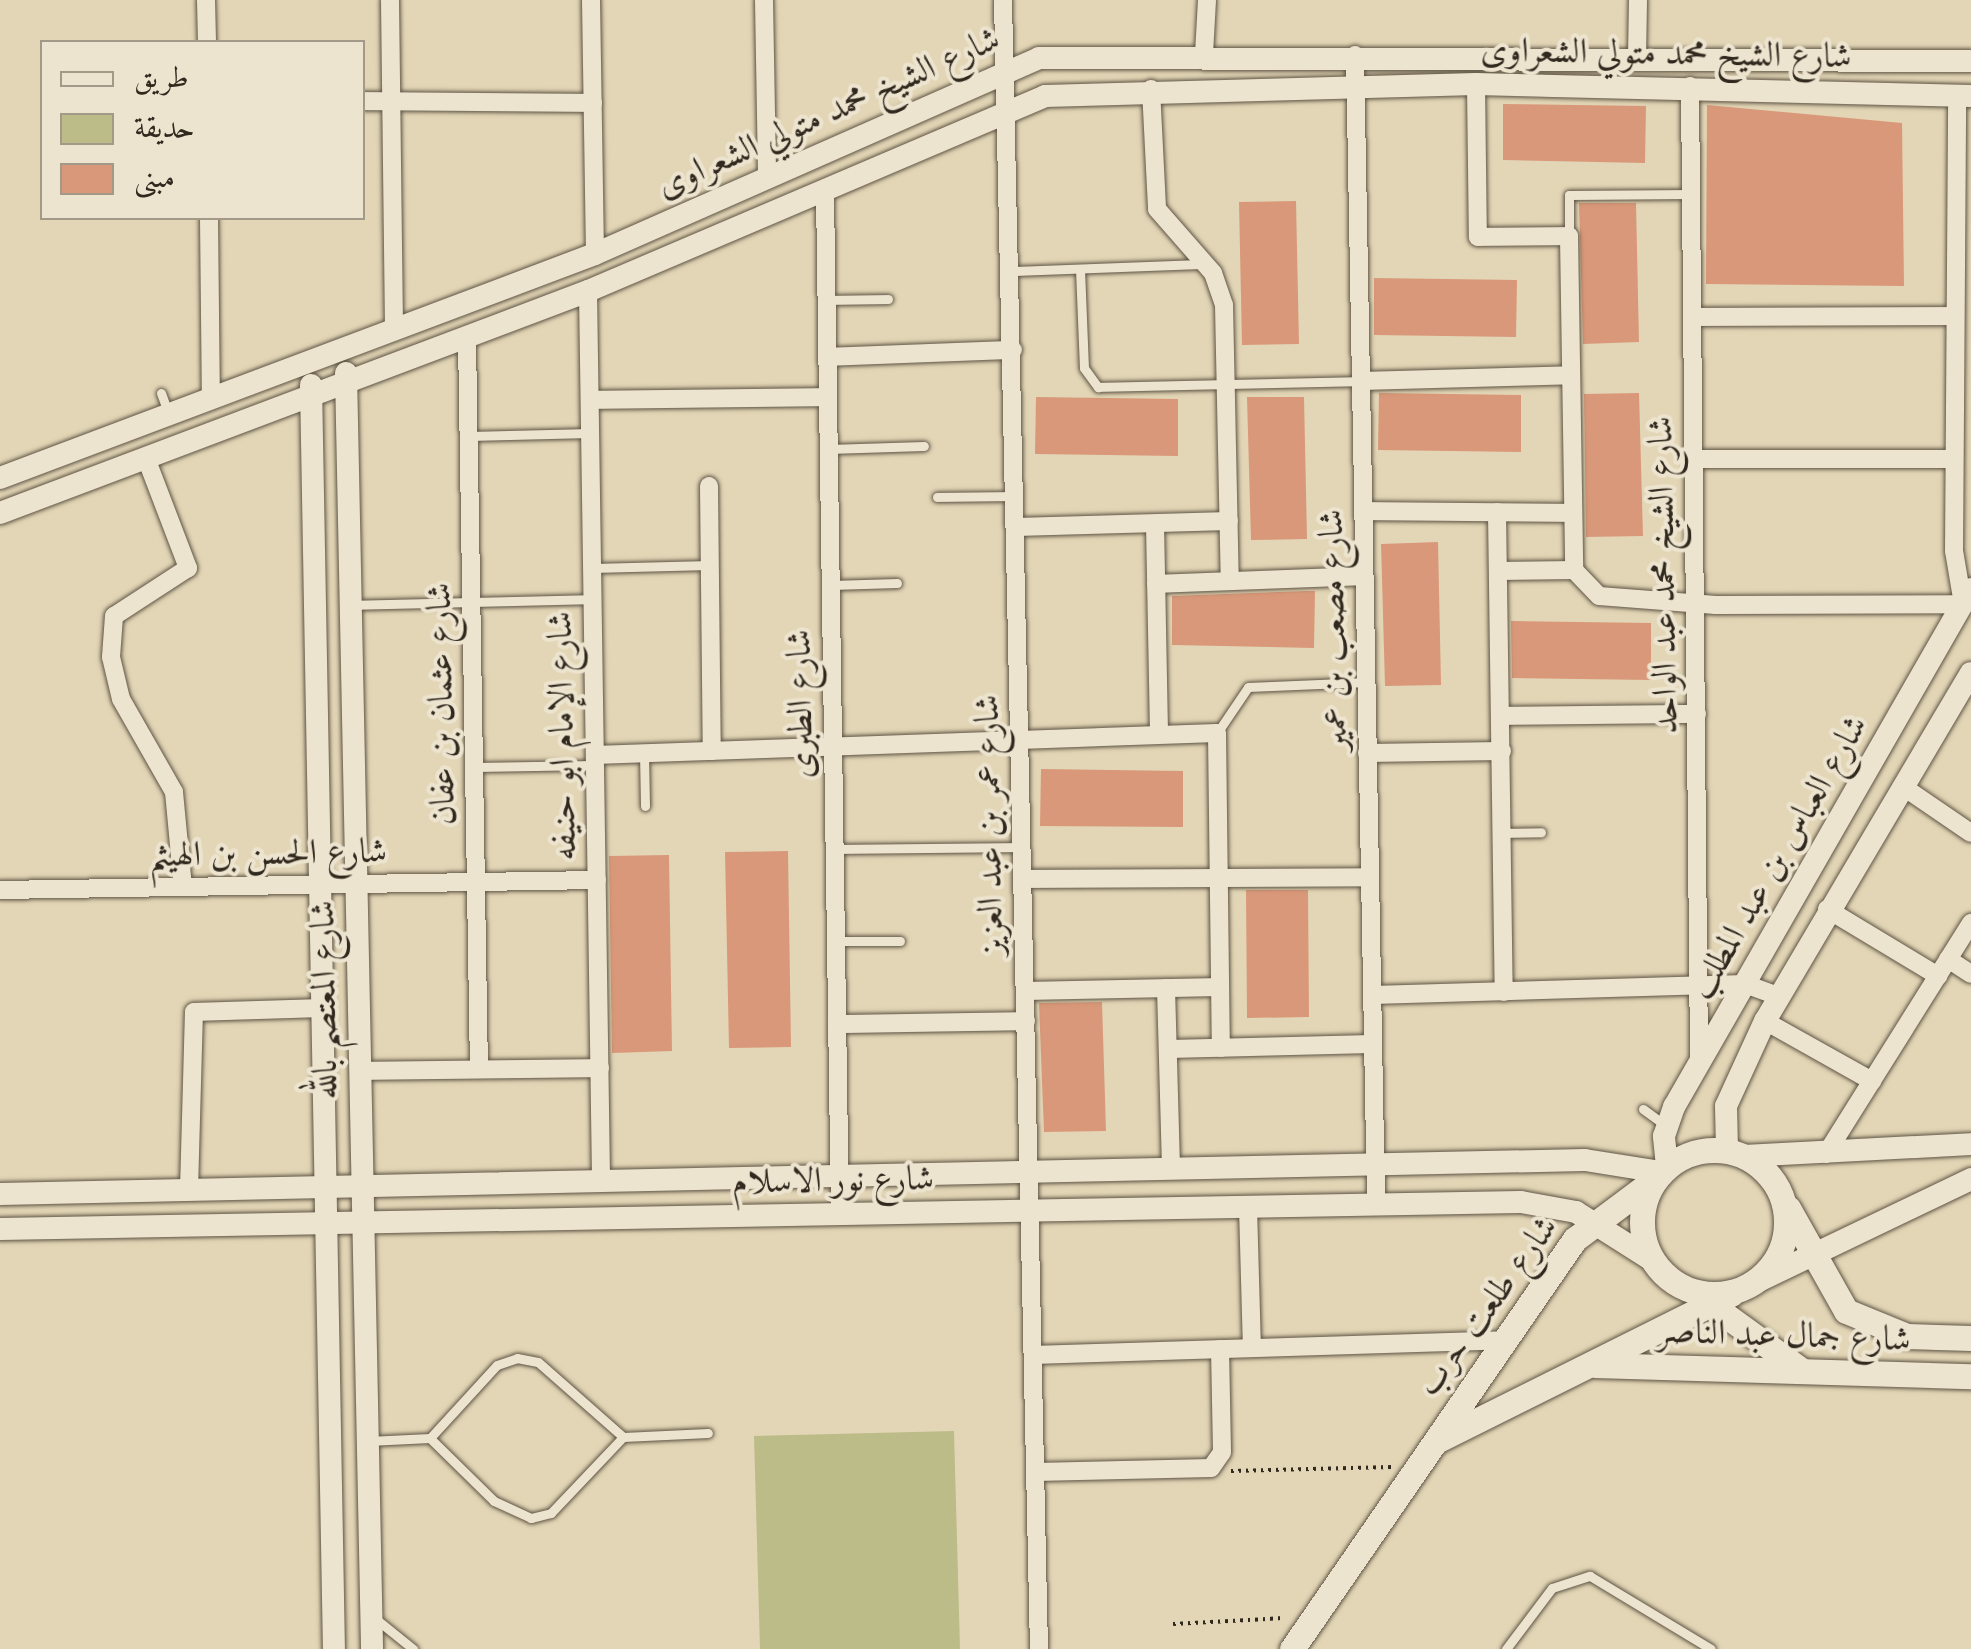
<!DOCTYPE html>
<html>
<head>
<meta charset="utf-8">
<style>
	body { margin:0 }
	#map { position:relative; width:1971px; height:1649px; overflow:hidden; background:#e3d6b6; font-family:Cardo,Amiri,serif }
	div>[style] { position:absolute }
	.green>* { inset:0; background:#bbbc88 }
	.building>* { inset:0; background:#d99879 }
	.path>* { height:4px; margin-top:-2px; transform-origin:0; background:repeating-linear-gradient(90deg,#31281e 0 2.5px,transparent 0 7.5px) }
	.roads { filter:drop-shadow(0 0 2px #5e5444) drop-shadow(0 0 2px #5e5444) }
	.service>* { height:9px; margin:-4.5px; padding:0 4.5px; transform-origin:4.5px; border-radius:4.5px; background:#ede4d0 }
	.minor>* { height:18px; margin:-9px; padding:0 9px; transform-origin:9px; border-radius:9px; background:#ede4d0 }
	.tertiary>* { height:22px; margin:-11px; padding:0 11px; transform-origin:11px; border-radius:11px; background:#ede4d0 }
	.secondary>* { height:25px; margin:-12.5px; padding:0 12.5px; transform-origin:12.5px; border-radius:12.5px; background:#ede4d0 }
	.secondary>.ring { margin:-12.5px; padding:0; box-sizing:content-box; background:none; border:25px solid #ede4d0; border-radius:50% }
	span { translate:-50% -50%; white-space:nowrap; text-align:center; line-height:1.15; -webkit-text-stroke:8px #ede4d0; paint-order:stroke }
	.street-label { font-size:35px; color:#31281e }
	.legend { position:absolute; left:40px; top:40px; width:325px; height:180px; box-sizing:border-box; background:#ede4d0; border:2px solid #a29989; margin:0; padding:12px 18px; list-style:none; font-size:30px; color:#31281e }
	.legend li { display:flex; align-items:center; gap:20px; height:50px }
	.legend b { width:50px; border:2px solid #a29989 }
</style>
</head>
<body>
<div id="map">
	<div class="green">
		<i style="clip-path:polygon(954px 1431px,960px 1649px,760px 1649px,754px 1436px)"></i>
	</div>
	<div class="building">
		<i style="clip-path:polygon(1503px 104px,1646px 106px,1645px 163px,1503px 160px)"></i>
		<i style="clip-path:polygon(1707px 105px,1902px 123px,1904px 286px,1706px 284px)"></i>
		<i style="clip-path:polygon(1296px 201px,1299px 344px,1242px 345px,1239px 202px)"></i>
		<i style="clip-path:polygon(1579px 203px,1636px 203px,1639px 342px,1583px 344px)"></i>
		<i style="clip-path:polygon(1374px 278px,1517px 280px,1516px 337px,1374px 335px)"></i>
		<i style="clip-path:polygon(1379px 393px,1521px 395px,1521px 452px,1378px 450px)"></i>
		<i style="clip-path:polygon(1639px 393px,1643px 536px,1586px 537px,1584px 394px)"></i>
		<i style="clip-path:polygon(1036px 397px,1178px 399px,1178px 456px,1035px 454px)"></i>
		<i style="clip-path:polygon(1247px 397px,1304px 397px,1307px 539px,1251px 540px)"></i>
		<i style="clip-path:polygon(1438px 542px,1441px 685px,1385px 686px,1381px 544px)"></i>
		<i style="clip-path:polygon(1307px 591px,1315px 591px,1314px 648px,1172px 645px,1172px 596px)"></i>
		<i style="clip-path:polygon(1511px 621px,1651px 623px,1651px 680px,1512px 678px)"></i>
		<i style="clip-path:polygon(1041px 769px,1183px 771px,1183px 827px,1040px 826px)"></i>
		<i style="clip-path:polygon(788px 851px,791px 1047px,729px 1048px,725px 852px)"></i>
		<i style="clip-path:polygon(669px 855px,672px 1051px,612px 1053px,609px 856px)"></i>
		<i style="clip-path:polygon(1246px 890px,1308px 890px,1309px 1017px,1247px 1018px)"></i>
		<i style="clip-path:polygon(1102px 1002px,1106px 1131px,1044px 1132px,1039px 1003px)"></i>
	</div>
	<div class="path">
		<i style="left:1231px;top:1471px;width:161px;rotate:-1.4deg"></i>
		<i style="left:1173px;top:1624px;width:110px;rotate:-3.1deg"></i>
	</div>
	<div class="roads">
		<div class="service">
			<i style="left:1569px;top:236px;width:41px;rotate:-90deg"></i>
			<i style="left:1569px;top:195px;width:122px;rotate:-0.5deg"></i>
			<i style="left:1080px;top:269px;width:99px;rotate:87.7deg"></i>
			<i style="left:1084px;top:368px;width:24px;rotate:54deg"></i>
			<i style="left:1098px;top:387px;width:263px;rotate:-1.3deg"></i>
			<i style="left:1012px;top:271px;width:191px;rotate:-2.1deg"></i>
			<i style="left:826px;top:300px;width:62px;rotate:-0.9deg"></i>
			<i style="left:161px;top:393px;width:20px;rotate:70deg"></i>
			<i style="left:469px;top:436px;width:121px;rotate:-1.4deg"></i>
			<i style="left:828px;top:449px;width:96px;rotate:-1.8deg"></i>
			<i style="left:937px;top:497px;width:76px;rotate:-0.8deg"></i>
			<i style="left:592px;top:568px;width:118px;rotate:-1.5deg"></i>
			<i style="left:831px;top:585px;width:66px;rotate:-1.7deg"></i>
			<i style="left:351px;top:605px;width:242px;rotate:-1.4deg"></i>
			<i style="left:1217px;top:733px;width:55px;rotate:-56deg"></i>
			<i style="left:1248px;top:687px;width:119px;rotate:-2.4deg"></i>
			<i style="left:644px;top:753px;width:53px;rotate:88.9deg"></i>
			<i style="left:475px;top:767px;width:120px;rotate:-1deg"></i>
			<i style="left:1502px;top:833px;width:39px;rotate:-1deg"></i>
			<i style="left:835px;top:849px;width:187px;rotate:-0.6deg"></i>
			<i style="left:836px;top:941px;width:64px"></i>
			<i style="left:1643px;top:1109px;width:26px;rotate:36deg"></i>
			<i style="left:623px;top:1437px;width:105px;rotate:133.5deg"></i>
			<i style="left:551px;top:1513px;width:21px;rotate:166deg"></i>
			<i style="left:531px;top:1518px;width:41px;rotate:-155.3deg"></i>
			<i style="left:494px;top:1501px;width:90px;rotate:-135.5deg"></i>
			<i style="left:430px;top:1438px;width:99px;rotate:-47.5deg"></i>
			<i style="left:497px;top:1365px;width:21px;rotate:-19deg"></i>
			<i style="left:517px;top:1358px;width:21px;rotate:11deg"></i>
			<i style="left:538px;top:1362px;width:113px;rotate:41.4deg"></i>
			<i style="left:623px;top:1437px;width:85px;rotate:-2.7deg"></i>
			<i style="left:368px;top:1441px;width:62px;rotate:-2.8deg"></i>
			<i style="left:376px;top:1619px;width:48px;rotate:39deg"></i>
			<i style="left:1506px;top:1649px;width:76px;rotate:-53deg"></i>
			<i style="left:1552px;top:1588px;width:40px;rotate:-18deg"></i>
			<i style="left:1590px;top:1576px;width:141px;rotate:31.1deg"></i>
		</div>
		<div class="minor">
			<i style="left:206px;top:0;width:42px;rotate:88.6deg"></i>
			<i style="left:390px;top:0;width:331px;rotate:89.3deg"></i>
			<i style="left:591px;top:0;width:254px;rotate:89.1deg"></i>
			<i style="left:764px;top:0;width:179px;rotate:89deg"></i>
			<i style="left:1003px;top:0;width:1649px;rotate:88.75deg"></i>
			<i style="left:1204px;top:54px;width:54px;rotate:-86.8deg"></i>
			<i style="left:1355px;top:55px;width:1149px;rotate:88.95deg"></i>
			<i style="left:1637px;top:58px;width:58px;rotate:-89deg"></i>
			<i style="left:1476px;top:84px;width:153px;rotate:89.3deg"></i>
			<i style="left:1478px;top:237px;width:91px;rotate:-0.6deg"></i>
			<i style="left:1569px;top:236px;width:334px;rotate:89.1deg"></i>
			<i style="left:1690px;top:86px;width:977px;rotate:89.47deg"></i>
			<i style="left:1151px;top:89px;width:120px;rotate:87.1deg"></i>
			<i style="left:1157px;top:209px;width:85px;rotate:48.8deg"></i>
			<i style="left:1213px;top:273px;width:34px;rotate:71deg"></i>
			<i style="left:1224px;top:305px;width:276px;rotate:88.8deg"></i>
			<i style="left:362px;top:101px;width:231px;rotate:0.5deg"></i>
			<i style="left:825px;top:193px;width:1021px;rotate:89.16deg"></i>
			<i style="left:209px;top:218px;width:181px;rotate:89.4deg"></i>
			<i style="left:588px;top:291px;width:890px;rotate:89.16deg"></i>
			<i style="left:1693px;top:317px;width:260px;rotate:-0.2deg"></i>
			<i style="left:467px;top:339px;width:730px;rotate:89.06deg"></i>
			<i style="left:827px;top:357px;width:186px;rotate:-2.2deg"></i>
			<i style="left:1361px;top:381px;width:210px;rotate:-1.6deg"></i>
			<i style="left:590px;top:400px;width:238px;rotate:-0.7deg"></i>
			<i style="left:146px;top:458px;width:118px;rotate:69.1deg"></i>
			<i style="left:188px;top:568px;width:88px;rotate:147deg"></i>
			<i style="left:114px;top:616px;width:41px;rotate:94.2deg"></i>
			<i style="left:111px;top:657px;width:43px;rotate:76.6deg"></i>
			<i style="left:121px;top:699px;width:107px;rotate:60.3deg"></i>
			<i style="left:174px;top:792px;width:95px;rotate:84.6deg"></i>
			<i style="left:1694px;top:459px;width:259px"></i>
			<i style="left:709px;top:486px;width:265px;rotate:89.4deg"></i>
			<i style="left:1363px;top:511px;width:210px;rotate:0.5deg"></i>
			<i style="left:1497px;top:512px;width:480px;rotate:89.2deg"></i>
			<i style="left:1155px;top:524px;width:210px;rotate:88.9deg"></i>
			<i style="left:1016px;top:527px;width:213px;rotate:-1.6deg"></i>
			<i style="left:1498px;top:571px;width:76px;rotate:-0.8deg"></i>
			<i style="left:1574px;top:570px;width:36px;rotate:46deg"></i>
			<i style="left:1599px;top:596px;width:117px;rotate:4.4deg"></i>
			<i style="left:1716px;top:605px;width:247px;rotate:-0.2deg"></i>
			<i style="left:1963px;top:604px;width:54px;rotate:-99.6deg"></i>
			<i style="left:1954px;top:551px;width:456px;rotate:-89.6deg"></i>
			<i style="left:1156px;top:584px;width:208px;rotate:-2.2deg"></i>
			<i style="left:1501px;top:716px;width:196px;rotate:-0.6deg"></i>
			<i style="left:1367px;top:753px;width:135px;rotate:-0.8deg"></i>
			<i style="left:595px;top:755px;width:622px;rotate:-2.03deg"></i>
			<i style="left:1217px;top:733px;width:315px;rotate:89.3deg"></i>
			<i style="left:1902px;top:786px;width:83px;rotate:34.3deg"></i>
			<i style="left:1023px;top:879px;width:347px;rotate:-0.3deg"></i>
			<i style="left:0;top:890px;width:597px;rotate:-0.96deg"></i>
			<i style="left:1827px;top:909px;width:130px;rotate:31.1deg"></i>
			<i style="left:1948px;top:959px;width:27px;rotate:33deg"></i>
			<i style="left:1166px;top:988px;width:181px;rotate:88.4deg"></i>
			<i style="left:1025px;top:991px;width:195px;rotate:-1.2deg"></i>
			<i style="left:1372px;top:995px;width:373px;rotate:-1.7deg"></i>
			<i style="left:1745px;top:984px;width:35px;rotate:20deg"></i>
			<i style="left:1765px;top:1021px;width:123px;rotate:29.3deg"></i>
			<i style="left:837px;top:1024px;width:189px;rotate:-0.9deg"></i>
			<i style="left:1168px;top:1049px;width:205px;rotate:-1.4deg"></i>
			<i style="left:361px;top:1071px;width:239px;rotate:-0.7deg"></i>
			<i style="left:1826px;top:1154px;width:273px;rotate:-57.9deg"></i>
			<i style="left:189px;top:1190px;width:178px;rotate:-88.4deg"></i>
			<i style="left:194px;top:1012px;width:128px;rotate:-1.8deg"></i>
			<i style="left:1248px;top:1207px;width:141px;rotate:88.4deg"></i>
			<i style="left:1033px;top:1355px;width:471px;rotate:-1.8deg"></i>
			<i style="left:1035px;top:1472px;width:176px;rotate:-1.3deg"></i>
			<i style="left:1211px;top:1468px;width:19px;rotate:-55deg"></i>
			<i style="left:1222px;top:1452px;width:103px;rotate:-91.1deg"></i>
		</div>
		<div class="tertiary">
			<i style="left:346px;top:373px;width:1276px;rotate:88.83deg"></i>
			<i style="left:311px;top:385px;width:1264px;rotate:88.96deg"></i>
			<i style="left:0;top:478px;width:636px;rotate:-20.63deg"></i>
			<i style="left:595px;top:254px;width:485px;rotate:-23.8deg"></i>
			<i style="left:1039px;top:58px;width:932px;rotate:0.18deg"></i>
			<i style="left:0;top:513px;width:629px;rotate:-20.68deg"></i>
			<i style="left:588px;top:291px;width:497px;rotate:-23.1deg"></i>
			<i style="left:1045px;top:96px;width:431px;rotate:-1.6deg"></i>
			<i style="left:1476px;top:84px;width:495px;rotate:1.4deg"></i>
			<i style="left:1727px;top:1150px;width:44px;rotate:-91.3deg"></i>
			<i style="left:1726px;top:1106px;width:94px;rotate:-65.4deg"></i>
			<i style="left:1765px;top:1021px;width:404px;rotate:-59.4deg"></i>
			<i style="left:1744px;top:1156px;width:227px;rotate:-3deg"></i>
			<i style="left:1667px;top:1166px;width:30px;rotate:-96deg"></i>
			<i style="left:1664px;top:1136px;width:31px;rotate:-71deg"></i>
			<i style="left:1674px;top:1107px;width:597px;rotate:-60.17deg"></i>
			<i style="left:0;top:1194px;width:1585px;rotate:-1.23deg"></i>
			<i style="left:1585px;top:1160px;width:77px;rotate:9deg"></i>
			<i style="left:0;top:1229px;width:1521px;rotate:-1.02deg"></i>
			<i style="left:1521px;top:1202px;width:56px;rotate:10.3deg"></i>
			<i style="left:1576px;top:1212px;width:90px;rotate:32.3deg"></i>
			<i style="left:1750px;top:1285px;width:245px;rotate:-25.6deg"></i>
		</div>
		<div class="secondary">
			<i class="ring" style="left:1642px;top:1150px;width:119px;height:119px"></i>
			<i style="left:1788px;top:1208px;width:118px;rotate:60.6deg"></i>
			<i style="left:1846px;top:1311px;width:66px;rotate:22.3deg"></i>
			<i style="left:1907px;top:1336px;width:64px;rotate:1.8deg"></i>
			<i style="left:1699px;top:1296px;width:125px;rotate:35.9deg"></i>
			<i style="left:1595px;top:1365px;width:376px;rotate:1.7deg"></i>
			<i style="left:1436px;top:1441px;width:330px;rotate:-26.5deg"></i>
			<i style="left:1292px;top:1649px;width:498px;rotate:-55.4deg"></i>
			<i style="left:1575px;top:1239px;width:99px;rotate:-36.8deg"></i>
		</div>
	</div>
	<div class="street-label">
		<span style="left:1666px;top:53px;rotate:1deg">شارع الشيخ محمد متولي الشعراوى</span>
		<span style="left:828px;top:112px;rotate:-24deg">شارع الشيخ محمد متولي الشعراوى</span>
		<span style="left:1663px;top:575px;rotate:-91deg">شارع الشيخ محمد عبد الواحد</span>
		<span style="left:1333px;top:630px;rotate:-91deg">شارع مصعب بن عمير</span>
		<span style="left:441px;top:704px;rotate:-91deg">شارع عثمان بن عفان</span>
		<span style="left:800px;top:704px;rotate:-91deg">شارع الطبرى</span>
		<span style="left:562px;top:736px;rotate:-91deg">شارع الإمام ابو حنيفه</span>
		<span style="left:989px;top:825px;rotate:-91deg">شارع عمر بن عبد العزيز</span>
		<span style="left:268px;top:853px;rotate:-1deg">شارع الحسن بن الهيثم</span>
		<span style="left:1778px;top:857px;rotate:-60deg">شارع العباس بن عبد المطلب</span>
		<span style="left:324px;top:1000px;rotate:-91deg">شارع المعتصم بالله</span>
		<span style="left:833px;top:1180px;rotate:-1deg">شارع نور الاسلام</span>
		<span style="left:1487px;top:1306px;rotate:-54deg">شارع طلعت حرب</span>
		<span style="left:1784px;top:1335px;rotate:2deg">شارع جمال عبد الناصر</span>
	</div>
	<ul class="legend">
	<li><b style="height:12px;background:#ede4d0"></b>طريق</li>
	<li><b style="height:28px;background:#bbbc88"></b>حديقة</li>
	<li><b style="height:28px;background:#d99879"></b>مبنى</li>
	</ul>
</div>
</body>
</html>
